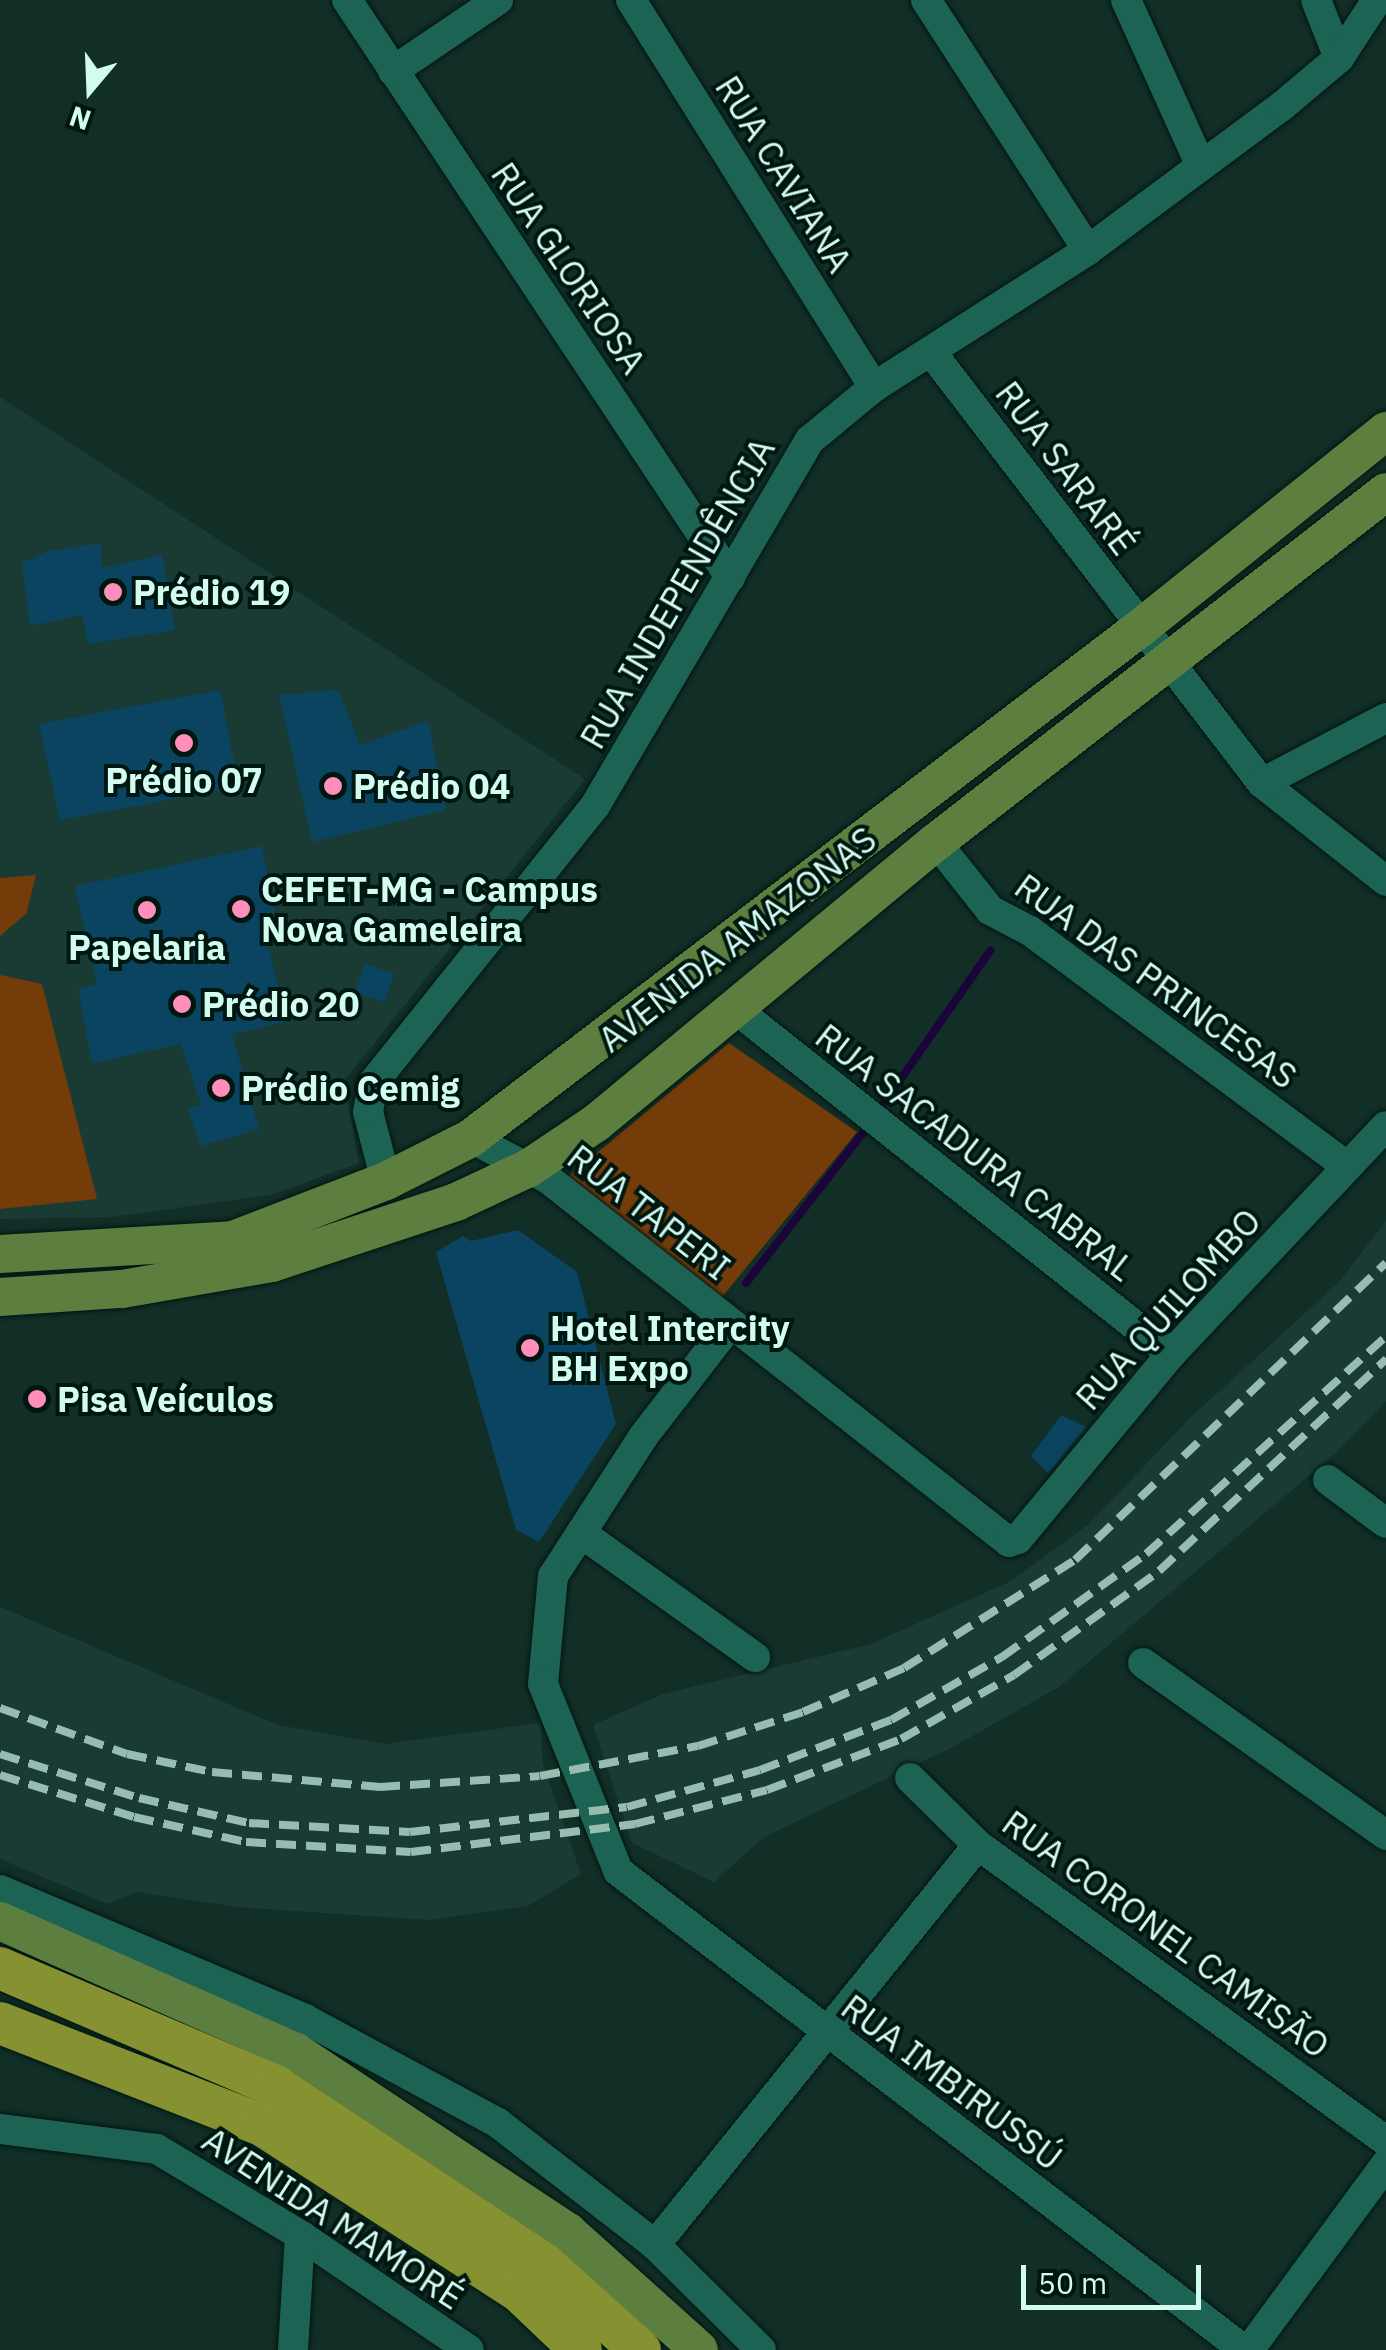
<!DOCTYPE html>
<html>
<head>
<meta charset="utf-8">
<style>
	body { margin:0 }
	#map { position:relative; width:1386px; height:2350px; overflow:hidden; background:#112e27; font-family:"IBM Plex Sans",sans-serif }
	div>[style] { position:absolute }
	.built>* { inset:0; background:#1a3b33 }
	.green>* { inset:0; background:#743c09 }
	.stream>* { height:8px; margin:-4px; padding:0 4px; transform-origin:4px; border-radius:4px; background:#1a0439 }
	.building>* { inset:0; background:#0a4460 }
	.roads { filter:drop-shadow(0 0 2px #001610) drop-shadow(0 0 2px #001610) }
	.minor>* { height:30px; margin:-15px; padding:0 15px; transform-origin:15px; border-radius:15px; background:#1c6354 }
	.major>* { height:38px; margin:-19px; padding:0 19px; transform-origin:19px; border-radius:19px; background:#5c7f40 }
	.highway>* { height:42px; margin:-21px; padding:0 21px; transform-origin:21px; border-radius:21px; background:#869232 }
	.rail>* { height:8px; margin-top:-4px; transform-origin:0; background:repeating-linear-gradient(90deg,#97bdb2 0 20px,transparent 0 30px) }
	.dots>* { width:28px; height:28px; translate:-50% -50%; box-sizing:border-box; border:5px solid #001610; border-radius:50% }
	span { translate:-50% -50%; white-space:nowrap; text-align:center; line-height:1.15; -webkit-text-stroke:8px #001610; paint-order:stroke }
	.street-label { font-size:35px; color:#d2fcf0 }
	.poi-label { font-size:35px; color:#d2fcf0; font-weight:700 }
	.left { translate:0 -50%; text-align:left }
	.north { position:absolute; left:40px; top:40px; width:100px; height:100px; -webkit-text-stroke:8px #001610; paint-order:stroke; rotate:199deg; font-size:28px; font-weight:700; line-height:40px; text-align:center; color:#d2fcf0 }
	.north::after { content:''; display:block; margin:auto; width:35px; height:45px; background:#d2fcf0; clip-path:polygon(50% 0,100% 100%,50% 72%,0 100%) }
	.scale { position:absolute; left:1021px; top:2265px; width:180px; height:45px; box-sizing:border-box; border:5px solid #d2fcf0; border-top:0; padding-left:12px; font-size:30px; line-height:35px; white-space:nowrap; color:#d2fcf0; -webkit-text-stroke:8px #001610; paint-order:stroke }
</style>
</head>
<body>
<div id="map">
	<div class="built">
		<i style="clip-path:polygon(0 397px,585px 779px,344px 1081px,359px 1163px,271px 1195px,113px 1217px,0 1219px)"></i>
		<i style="clip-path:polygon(1386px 1221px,1386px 1401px,1337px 1452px,1059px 1687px,953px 1747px,764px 1837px,714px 1882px,632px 1843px,593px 1725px,663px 1694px,871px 1644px,1011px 1581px,1089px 1524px,1190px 1418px,1339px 1282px)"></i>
		<i style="clip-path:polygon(0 1607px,278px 1725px,385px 1744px,540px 1723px,543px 1764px,581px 1874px,528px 1906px,428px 1920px,237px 1907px,137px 1892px,107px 1904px,0 1859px)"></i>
	</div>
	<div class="green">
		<i style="clip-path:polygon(36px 875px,26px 914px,0 936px,0 878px)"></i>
		<i style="clip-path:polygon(0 975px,42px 984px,97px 1199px,0 1209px)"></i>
		<i style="clip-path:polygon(729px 1043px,857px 1132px,718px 1302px,568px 1177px)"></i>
	</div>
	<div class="stream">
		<i style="left:877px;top:1113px;width:198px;rotate:-55.1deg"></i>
		<i style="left:746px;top:1283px;width:200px;rotate:-52.1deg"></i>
	</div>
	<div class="building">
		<i style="clip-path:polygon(101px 543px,102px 568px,162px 555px,175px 630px,88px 644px,82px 615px,30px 626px,22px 563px,49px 551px)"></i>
		<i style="clip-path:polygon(220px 690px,239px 787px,60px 820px,39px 724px)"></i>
		<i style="clip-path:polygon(338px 690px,360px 745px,428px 721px,446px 810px,312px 842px,279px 695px)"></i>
		<i style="clip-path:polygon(262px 846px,277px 925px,264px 927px,286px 1022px,232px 1034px,259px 1129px,201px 1146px,188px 1108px,201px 1105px,181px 1044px,92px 1063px,78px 989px,97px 984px,75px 886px)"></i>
		<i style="clip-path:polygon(365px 963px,394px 974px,384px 1002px,355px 992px)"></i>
		<i style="clip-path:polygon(518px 1230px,577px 1272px,616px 1424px,539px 1542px,516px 1530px,436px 1252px,463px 1236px,471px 1241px)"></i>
		<i style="clip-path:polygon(1061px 1415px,1086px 1427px,1048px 1473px,1031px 1456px)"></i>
	</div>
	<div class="roads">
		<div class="minor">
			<i style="left:347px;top:0;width:693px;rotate:56.42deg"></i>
			<i style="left:631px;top:0;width:457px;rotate:57.9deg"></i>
			<i style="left:926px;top:0;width:298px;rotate:57.1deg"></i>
			<i style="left:1126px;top:0;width:182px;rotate:65.7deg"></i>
			<i style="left:1316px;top:0;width:62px;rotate:68.4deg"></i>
			<i style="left:393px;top:71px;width:127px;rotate:-34.1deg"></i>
			<i style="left:932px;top:353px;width:542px;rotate:52.5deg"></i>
			<i style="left:1262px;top:783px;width:158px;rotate:38.3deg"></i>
			<i style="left:1262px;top:783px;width:140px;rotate:-27.7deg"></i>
			<i style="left:936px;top:842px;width:87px;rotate:51.5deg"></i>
			<i style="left:990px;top:910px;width:45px;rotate:27.7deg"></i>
			<i style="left:1030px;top:931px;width:394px;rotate:36.6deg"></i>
			<i style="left:733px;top:1007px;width:559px;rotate:38.39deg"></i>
			<i style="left:471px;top:1138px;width:86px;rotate:27.8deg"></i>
			<i style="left:547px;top:1178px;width:588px;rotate:38.23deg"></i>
			<i style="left:1009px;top:1542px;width:9px;rotate:-18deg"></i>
			<i style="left:1018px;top:1539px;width:240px;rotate:-50.4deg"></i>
			<i style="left:1171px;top:1354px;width:313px;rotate:-46.7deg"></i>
			<i style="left:386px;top:1181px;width:71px;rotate:-104.6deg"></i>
			<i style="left:368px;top:1112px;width:29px;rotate:-80deg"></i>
			<i style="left:373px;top:1083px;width:355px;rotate:-51.3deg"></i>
			<i style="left:595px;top:806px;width:424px;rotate:-59.6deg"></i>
			<i style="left:810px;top:440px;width:83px;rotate:-39.6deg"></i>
			<i style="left:874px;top:387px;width:254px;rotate:-32.6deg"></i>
			<i style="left:1088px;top:250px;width:242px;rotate:-36.6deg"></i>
			<i style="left:1282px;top:106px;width:75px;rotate:-40.1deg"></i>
			<i style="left:1339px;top:58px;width:69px;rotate:-56.8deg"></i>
			<i style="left:731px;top:1323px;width:144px;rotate:127.7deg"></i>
			<i style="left:643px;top:1437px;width:166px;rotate:122.9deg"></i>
			<i style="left:553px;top:1576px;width:108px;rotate:95.3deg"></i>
			<i style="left:543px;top:1684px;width:201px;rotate:68.1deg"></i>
			<i style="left:618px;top:1871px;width:788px;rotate:37.42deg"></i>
			<i style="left:1328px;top:1480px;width:72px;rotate:36.6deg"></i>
			<i style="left:581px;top:1533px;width:214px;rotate:35.5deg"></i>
			<i style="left:1143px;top:1663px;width:298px;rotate:35.3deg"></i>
			<i style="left:910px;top:1778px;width:95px;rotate:44.6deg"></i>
			<i style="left:978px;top:1845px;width:504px;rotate:35.96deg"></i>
			<i style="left:0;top:1890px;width:331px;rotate:22.9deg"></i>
			<i style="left:305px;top:2019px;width:219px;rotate:28.3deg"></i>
			<i style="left:498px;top:2123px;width:199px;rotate:37.8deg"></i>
			<i style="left:655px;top:2245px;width:149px;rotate:44.7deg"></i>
			<i style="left:0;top:2129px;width:158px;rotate:7.3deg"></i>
			<i style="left:157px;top:2149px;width:167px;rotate:31deg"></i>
			<i style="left:300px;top:2235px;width:204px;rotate:34.2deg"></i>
			<i style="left:655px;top:2245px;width:514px;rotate:-51.08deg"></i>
			<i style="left:293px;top:2350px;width:115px;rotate:-86.5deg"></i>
			<i style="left:1249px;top:2350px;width:231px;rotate:-53.6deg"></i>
		</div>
		<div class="major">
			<i style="left:0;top:1254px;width:233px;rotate:-3.4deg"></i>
			<i style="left:233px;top:1240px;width:164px;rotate:-21.1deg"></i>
			<i style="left:386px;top:1181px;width:95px;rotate:-26.8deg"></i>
			<i style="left:471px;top:1138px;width:840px;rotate:-37.31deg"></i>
			<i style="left:1139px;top:629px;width:317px;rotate:-38.7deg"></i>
			<i style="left:0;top:1297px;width:122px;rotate:-3.8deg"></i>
			<i style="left:122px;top:1289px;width:152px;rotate:-9.8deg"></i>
			<i style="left:272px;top:1263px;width:194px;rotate:-18.3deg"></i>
			<i style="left:456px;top:1202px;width:81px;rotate:-25deg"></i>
			<i style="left:529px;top:1168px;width:81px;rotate:-33.9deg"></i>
			<i style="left:596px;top:1123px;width:441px;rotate:-39.6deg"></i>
			<i style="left:936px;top:842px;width:570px;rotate:-37.87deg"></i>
			<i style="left:0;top:1921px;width:324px;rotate:23.9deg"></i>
			<i style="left:296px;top:2052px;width:326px;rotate:33.5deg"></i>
			<i style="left:568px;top:2232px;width:176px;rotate:42deg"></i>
		</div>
		<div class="highway">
			<i style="left:0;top:1968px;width:301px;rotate:23.2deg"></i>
			<i style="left:277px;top:2087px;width:320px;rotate:33.5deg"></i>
			<i style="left:544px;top:2264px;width:129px;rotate:41.9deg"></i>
			<i style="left:0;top:2023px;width:281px;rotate:21.3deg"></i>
			<i style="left:262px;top:2125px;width:307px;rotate:32.9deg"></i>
			<i style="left:520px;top:2292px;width:84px;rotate:43.6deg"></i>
		</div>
	</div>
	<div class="rail">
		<i style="left:0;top:1708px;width:135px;rotate:19.9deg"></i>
		<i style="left:127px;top:1754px;width:87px;rotate:12deg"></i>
		<i style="left:212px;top:1772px;width:169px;rotate:5.1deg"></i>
		<i style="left:380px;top:1787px;width:160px;rotate:-3.9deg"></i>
		<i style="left:540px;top:1776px;width:161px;rotate:-10.8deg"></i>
		<i style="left:698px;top:1746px;width:110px;rotate:-17.9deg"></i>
		<i style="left:803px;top:1712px;width:110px;rotate:-23.5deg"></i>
		<i style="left:904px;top:1668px;width:202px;rotate:-32.3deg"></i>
		<i style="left:1075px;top:1560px;width:430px;rotate:-43.7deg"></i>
		<i style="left:0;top:1754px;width:146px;rotate:17.6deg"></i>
		<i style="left:139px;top:1798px;width:113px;rotate:12.8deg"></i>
		<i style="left:249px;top:1823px;width:161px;rotate:3.2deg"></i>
		<i style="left:410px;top:1832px;width:218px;rotate:-6.6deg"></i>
		<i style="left:627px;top:1807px;width:138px;rotate:-15.5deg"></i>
		<i style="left:760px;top:1770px;width:140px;rotate:-20.9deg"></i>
		<i style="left:891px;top:1720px;width:128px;rotate:-29.6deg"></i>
		<i style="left:1002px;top:1657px;width:177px;rotate:-35.6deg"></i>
		<i style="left:1146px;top:1554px;width:324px;rotate:-42.2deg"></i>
		<i style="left:0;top:1775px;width:140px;rotate:17.4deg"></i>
		<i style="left:134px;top:1817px;width:115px;rotate:12.6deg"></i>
		<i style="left:246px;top:1842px;width:165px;rotate:3.5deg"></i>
		<i style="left:411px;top:1852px;width:226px;rotate:-7.1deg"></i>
		<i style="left:635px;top:1824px;width:136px;rotate:-14.4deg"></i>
		<i style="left:767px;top:1790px;width:143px;rotate:-20.8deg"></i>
		<i style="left:901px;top:1739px;width:130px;rotate:-29.5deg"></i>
		<i style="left:1014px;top:1675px;width:178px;rotate:-35.6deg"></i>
		<i style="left:1159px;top:1571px;width:311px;rotate:-43deg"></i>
	</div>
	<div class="dots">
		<i style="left:113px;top:592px;background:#ff8eba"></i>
		<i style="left:184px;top:743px;background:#ff8eba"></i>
		<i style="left:333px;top:786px;background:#ff8eba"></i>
		<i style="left:241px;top:909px;background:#ff8eba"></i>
		<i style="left:147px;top:910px;background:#ff8eba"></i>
		<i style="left:182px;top:1004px;background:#ff8eba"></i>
		<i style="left:221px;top:1088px;background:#ff8eba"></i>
		<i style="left:530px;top:1348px;background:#ff8eba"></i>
		<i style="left:37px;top:1399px;background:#ff8eba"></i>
	</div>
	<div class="street-label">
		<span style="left:784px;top:174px;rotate:58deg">RUA CAVIANA</span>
		<span style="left:569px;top:268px;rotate:56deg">RUA GLORIOSA</span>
		<span style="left:1066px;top:468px;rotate:53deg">RUA SARARÉ</span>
		<span style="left:677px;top:593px;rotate:-60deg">RUA INDEPENDÊNCIA</span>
		<span style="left:737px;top:939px;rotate:-38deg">AVENIDA AMAZONAS</span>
		<span style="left:1156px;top:981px;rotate:36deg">RUA DAS PRINCESAS</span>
		<span style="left:975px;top:1152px;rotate:38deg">RUA SACADURA CABRAL</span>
		<span style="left:649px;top:1212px;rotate:38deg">RUA TAPERI</span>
		<span style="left:1168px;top:1309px;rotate:-48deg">RUA QUILOMBO</span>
		<span style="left:1166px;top:1934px;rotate:36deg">RUA CORONEL CAMISÃO</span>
		<span style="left:952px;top:2082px;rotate:37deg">RUA IMBIRUSSÚ</span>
		<span style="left:333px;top:2218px;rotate:33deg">AVENIDA MAMORÉ</span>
	</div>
	<div class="poi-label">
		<span class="left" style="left:133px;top:592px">Prédio 19</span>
		<span style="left:184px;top:780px">Prédio 07</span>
		<span class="left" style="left:353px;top:786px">Prédio 04</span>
		<span class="left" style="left:261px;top:909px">CEFET-MG - Campus<br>Nova Gameleira</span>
		<span style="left:147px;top:947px">Papelaria</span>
		<span class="left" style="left:202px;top:1004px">Prédio 20</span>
		<span class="left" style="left:241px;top:1088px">Prédio Cemig</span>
		<span class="left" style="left:550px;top:1348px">Hotel Intercity<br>BH Expo</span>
		<span class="left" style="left:57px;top:1399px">Pisa Veículos</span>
	</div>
	<div class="north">N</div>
	<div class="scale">50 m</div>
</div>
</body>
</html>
